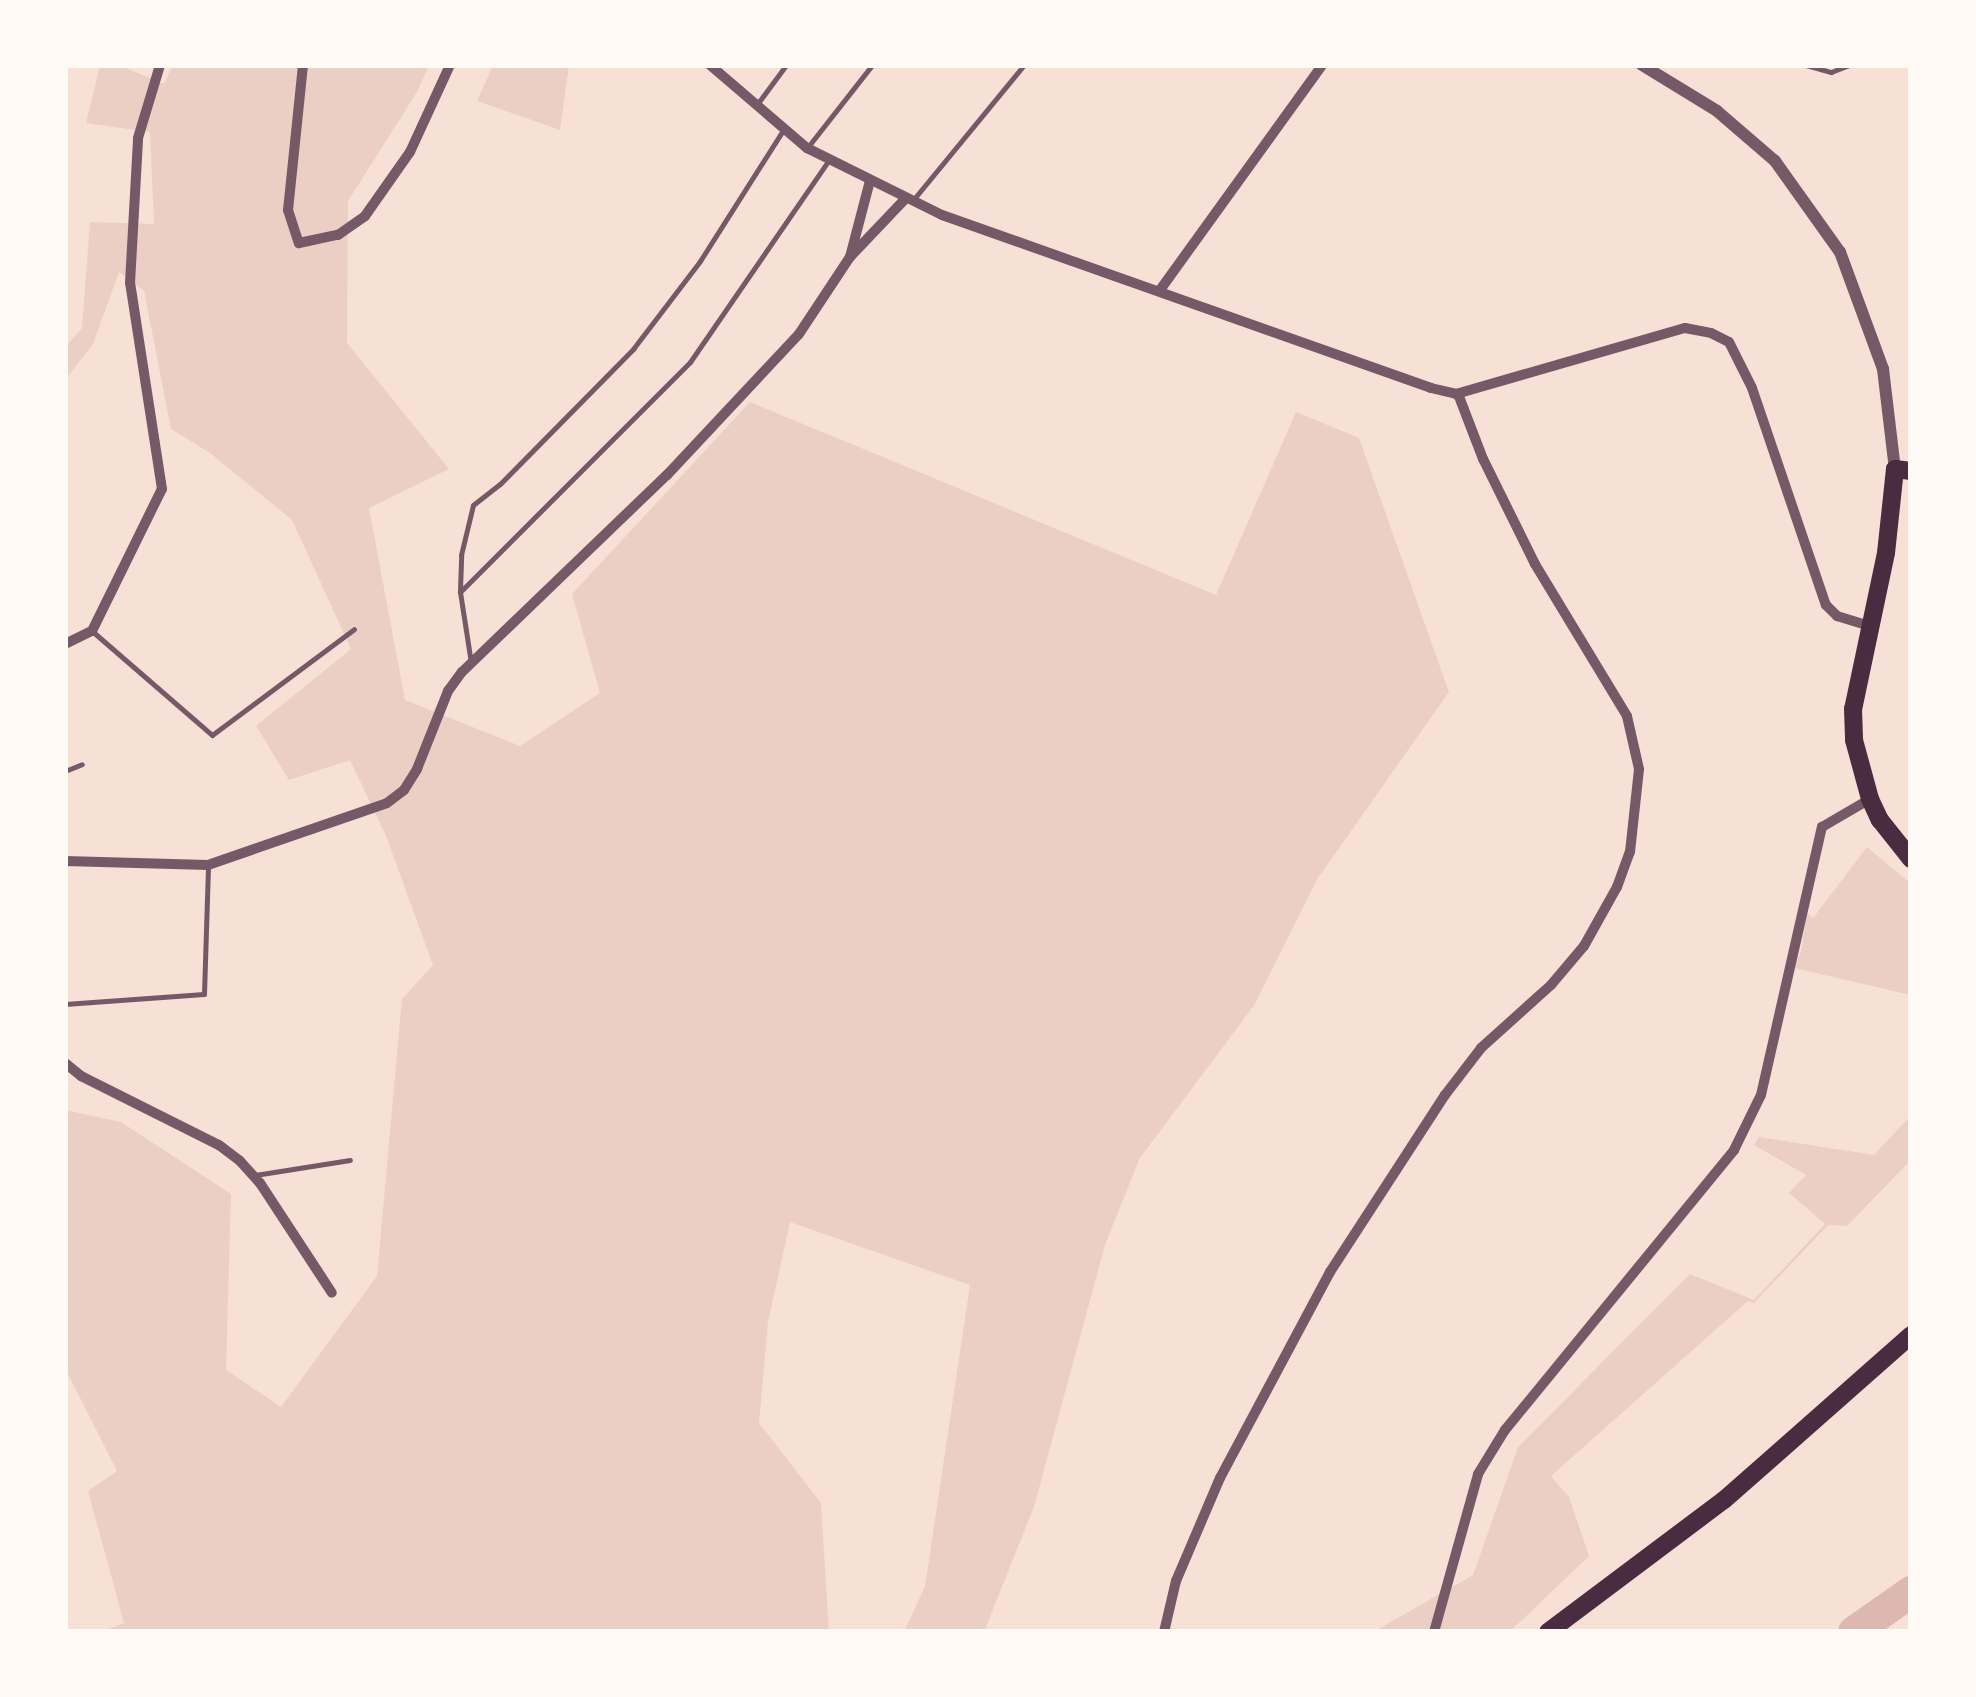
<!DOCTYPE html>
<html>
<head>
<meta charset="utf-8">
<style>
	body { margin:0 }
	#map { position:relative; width:1976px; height:1697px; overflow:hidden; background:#f7e1d7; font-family:Jost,sans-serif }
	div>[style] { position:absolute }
	.green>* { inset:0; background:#ebcfc5 }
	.river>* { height:32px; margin:-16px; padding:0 16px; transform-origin:16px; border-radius:16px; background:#dcb8b0 }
	.service>* { height:5px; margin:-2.5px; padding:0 2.5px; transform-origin:2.5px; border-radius:2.5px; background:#755966 }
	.minor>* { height:10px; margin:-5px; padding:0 5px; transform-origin:5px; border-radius:5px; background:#755966 }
	.tertiary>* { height:12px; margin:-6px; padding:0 6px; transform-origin:6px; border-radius:6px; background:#755966 }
	.primary>* { height:18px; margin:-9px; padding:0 9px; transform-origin:9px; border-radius:9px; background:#4a2c40 }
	span { translate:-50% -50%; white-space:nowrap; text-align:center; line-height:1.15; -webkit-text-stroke:9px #fffaf5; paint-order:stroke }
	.frame { position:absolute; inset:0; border:68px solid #fffaf5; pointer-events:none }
</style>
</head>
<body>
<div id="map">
	<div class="green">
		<i style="clip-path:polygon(100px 65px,119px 65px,164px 84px,173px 65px,429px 65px,417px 92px,348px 201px,347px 343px,449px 469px,369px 508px,405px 700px,520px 746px,600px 693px,572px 594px,750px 402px,1216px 595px,1296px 412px,1359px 438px,1449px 692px,1318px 878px,1255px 1004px,1140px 1158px,1105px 1245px,1034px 1507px,984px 1632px,904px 1632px,925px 1586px,970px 1285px,790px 1222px,768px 1322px,759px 1423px,821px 1503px,829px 1632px,101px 1632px,124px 1623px,88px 1491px,117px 1471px,65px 1368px,65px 1110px,121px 1122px,231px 1194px,226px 1370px,281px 1407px,377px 1276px,402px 999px,433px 965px,386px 836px,350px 760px,289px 780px,256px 726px,351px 649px,292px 520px,210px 453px,171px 429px,144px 291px,119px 272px,93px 344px,65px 380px,65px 347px,82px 328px,90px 222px,154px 224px,150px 132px,86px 123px)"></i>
		<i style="clip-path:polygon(493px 65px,569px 65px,560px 130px,477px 101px)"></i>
		<i style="clip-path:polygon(1867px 847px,1911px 884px,1911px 995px,1794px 968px,1801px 952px,1807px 913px,1813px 918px)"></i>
		<i style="clip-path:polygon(1911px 1115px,1911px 1160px,1847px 1226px,1828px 1225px,1754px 1303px,1748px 1301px,1551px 1476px,1569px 1497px,1589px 1556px,1519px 1623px,1508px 1632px,1373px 1632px,1473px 1575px,1518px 1447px,1690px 1274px,1754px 1300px,1825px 1224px,1789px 1193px,1806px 1175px,1754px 1145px,1759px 1137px,1874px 1155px)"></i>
	</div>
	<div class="river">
		<i style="left:1854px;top:1632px;width:70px;rotate:-35.1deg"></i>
	</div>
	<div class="service">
		<i style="left:1806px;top:65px;width:26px;rotate:16deg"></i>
		<i style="left:1831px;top:72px;width:19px;rotate:-21deg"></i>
		<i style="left:758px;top:103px;width:47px;rotate:-53.6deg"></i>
		<i style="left:807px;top:148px;width:105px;rotate:-51.9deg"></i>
		<i style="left:913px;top:200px;width:175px;rotate:-50.6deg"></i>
		<i style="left:460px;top:590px;width:35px;rotate:-88deg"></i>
		<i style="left:461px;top:555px;width:51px;rotate:-76.5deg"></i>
		<i style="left:473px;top:505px;width:34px;rotate:-38deg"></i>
		<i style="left:500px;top:484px;width:190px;rotate:-45.4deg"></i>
		<i style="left:633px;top:349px;width:111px;rotate:-52.7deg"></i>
		<i style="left:700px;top:261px;width:155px;rotate:-57.6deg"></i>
		<i style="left:92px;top:631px;width:159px;rotate:40.9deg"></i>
		<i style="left:212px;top:735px;width:177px;rotate:-36.7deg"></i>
		<i style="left:471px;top:663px;width:72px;rotate:-98.8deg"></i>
		<i style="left:460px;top:592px;width:325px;rotate:-45deg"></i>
		<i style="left:690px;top:362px;width:245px;rotate:-55.5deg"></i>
		<i style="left:65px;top:771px;width:18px;rotate:-22deg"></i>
		<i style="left:65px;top:1004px;width:139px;rotate:-4.1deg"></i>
		<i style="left:204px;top:994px;width:129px;rotate:-88.2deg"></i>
		<i style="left:255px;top:1175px;width:96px;rotate:-9deg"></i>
	</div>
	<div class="minor">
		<i style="left:303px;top:65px;width:146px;rotate:95.9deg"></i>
		<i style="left:288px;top:210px;width:35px;rotate:72deg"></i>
		<i style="left:299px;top:243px;width:40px;rotate:-12deg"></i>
		<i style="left:338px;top:235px;width:33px;rotate:-35deg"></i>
		<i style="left:365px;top:216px;width:78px;rotate:-54.9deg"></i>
		<i style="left:410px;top:152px;width:96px;rotate:-65.3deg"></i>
		<i style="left:710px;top:65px;width:128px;rotate:40.6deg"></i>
		<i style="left:807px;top:148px;width:151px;rotate:26.4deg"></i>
		<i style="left:942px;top:215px;width:519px;rotate:19.48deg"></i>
		<i style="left:1431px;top:388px;width:26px;rotate:13deg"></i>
		<i style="left:1456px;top:394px;width:238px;rotate:-16.1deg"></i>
		<i style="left:1685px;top:328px;width:26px;rotate:11deg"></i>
		<i style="left:1711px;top:333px;width:20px;rotate:27deg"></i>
		<i style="left:1729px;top:342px;width:51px;rotate:63.4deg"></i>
		<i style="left:1752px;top:388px;width:229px;rotate:71.2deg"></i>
		<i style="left:1826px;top:605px;width:16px;rotate:45deg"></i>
		<i style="left:1837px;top:616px;width:34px;rotate:17deg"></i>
		<i style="left:850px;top:257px;width:79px;rotate:-75.3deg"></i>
		<i style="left:1160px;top:290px;width:277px;rotate:-54.2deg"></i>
		<i style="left:65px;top:644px;width:30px;rotate:-26deg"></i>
		<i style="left:92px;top:631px;width:158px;rotate:-63.8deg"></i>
		<i style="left:162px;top:489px;width:208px;rotate:-98.8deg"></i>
		<i style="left:130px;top:283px;width:145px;rotate:-86.8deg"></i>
		<i style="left:138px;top:138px;width:76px;rotate:-73.2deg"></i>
		<i style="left:65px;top:861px;width:143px;rotate:1.6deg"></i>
		<i style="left:208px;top:865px;width:189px;rotate:-19.1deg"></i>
		<i style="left:387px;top:803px;width:21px;rotate:-37deg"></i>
		<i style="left:404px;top:790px;width:25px;rotate:-58deg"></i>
		<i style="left:417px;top:769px;width:84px;rotate:-68.3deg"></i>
		<i style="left:448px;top:691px;width:24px;rotate:-54deg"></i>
		<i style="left:462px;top:672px;width:284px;rotate:-43.9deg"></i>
		<i style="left:667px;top:475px;width:193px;rotate:-46.9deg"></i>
		<i style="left:799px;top:334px;width:92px;rotate:-56.5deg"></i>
		<i style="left:850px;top:257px;width:80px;rotate:-46.5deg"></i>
		<i style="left:65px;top:1063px;width:21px;rotate:39deg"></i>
		<i style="left:81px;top:1076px;width:154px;rotate:26.6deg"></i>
		<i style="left:219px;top:1145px;width:26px;rotate:37deg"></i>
		<i style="left:240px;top:1161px;width:30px;rotate:48deg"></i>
		<i style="left:260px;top:1183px;width:131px;rotate:56.8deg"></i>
		<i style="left:1164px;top:1632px;width:52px;rotate:-76.8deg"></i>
		<i style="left:1176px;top:1581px;width:112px;rotate:-66.9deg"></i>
		<i style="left:1220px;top:1478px;width:234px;rotate:-61.9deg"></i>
		<i style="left:1330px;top:1272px;width:211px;rotate:-57deg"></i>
		<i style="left:1445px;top:1095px;width:59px;rotate:-52.5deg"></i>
		<i style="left:1481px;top:1048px;width:94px;rotate:-42deg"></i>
		<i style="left:1551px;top:985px;width:51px;rotate:-49.8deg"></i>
		<i style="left:1584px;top:946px;width:68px;rotate:-60.8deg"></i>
		<i style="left:1617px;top:887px;width:37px;rotate:-70deg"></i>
		<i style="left:1630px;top:852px;width:83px;rotate:-83.8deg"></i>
		<i style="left:1639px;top:769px;width:54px;rotate:-102.8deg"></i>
		<i style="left:1627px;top:716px;width:178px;rotate:-121.2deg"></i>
		<i style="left:1535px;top:564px;width:117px;rotate:-116.3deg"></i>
		<i style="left:1483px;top:459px;width:70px;rotate:-111deg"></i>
		<i style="left:1434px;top:1632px;width:164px;rotate:-74.4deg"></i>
		<i style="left:1478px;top:1474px;width:52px;rotate:-58.5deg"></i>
		<i style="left:1505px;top:1430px;width:362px;rotate:-50.7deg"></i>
		<i style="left:1734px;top:1150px;width:61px;rotate:-63.9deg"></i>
		<i style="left:1761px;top:1095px;width:275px;rotate:-77.2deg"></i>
		<i style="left:1822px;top:827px;width:56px;rotate:-30.3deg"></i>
	</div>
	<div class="tertiary">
		<i style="left:1642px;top:65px;width:88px;rotate:31.5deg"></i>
		<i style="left:1717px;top:111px;width:77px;rotate:40.8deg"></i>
		<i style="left:1775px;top:161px;width:112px;rotate:54.5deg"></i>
		<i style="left:1840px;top:252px;width:125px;rotate:69.8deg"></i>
		<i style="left:1883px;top:369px;width:101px;rotate:83.2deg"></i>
	</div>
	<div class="primary">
		<i style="left:1911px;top:471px;width:16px;rotate:-173deg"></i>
		<i style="left:1895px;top:469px;width:84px;rotate:96.1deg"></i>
		<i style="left:1886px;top:553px;width:159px;rotate:101.9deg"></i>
		<i style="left:1853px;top:709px;width:31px;rotate:88deg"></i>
		<i style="left:1854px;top:740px;width:61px;rotate:74.8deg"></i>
		<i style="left:1870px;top:799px;width:23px;rotate:65deg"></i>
		<i style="left:1880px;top:820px;width:50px;rotate:51.5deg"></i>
		<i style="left:1548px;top:1632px;width:220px;rotate:-36.9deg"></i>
		<i style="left:1724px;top:1500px;width:249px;rotate:-41.4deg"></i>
	</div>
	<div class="frame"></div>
</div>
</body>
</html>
